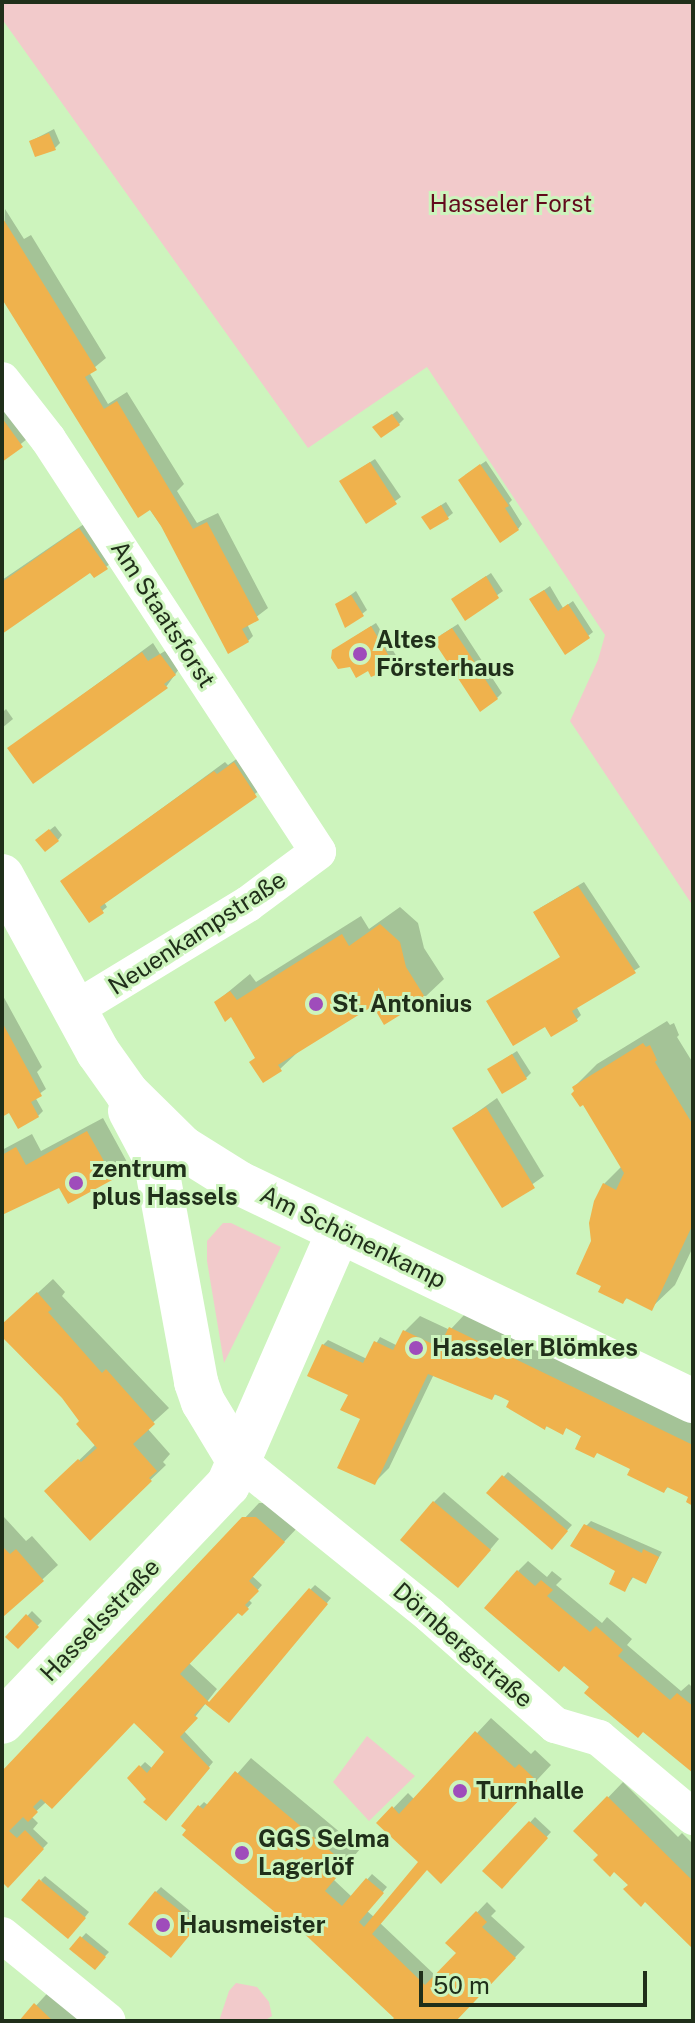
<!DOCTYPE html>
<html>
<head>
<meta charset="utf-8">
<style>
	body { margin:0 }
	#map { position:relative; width:695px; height:2023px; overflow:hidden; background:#cdf4bd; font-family:"Public Sans",sans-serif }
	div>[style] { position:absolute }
	.green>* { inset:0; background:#f2cacb }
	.shadow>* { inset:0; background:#0003 }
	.building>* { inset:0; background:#efb24d }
	.street>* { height:36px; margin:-18px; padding:0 18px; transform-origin:18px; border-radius:18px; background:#fff }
	.secondary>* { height:44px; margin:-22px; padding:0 22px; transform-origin:22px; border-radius:22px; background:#fff }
	.dots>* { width:22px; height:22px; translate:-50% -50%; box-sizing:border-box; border:4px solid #cdf4bd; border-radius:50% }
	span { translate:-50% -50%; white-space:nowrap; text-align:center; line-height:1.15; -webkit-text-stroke:6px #cdf4bd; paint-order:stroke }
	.park-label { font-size:24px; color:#62091c }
	.street-label { font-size:24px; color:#202f1a }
	.poi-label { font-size:24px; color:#202f1a; font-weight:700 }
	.left { translate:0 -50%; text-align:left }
	.frame { position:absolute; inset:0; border:4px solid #202f1a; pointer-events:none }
	.scale { position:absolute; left:419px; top:1971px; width:228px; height:36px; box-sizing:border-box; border:4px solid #202f1a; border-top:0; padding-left:10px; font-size:24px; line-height:28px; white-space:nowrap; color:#202f1a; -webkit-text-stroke:6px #cdf4bd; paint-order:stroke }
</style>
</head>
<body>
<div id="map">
	<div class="green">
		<i style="clip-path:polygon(2px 2px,693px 2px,693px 906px,570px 721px,598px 660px,605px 635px,427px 367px,308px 448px,2px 19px)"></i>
		<i style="clip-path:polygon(223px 1223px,231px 1223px,281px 1247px,224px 1363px,207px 1261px,207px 1241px)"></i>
		<i style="clip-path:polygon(367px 1736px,415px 1776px,369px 1821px,333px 1782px)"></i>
		<i style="clip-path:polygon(236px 1983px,257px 1987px,269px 2002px,272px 2016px,264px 2021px,219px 2021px,229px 1991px)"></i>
	</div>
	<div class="shadow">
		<i style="clip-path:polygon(54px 129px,60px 143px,55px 148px,31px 141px)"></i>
		<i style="clip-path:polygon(5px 209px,24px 239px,31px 235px,106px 358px,89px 372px,108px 404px,127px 392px,184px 484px,177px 491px,197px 523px,218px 513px,268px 608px,247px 624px,253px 636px,248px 641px,171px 540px,2px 295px)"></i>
		<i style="clip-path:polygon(2px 408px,32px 435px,2px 459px)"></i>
		<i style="clip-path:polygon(397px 411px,404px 419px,399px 424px,375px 427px)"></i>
		<i style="clip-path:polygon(375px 459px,401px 497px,367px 521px,347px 477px)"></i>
		<i style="clip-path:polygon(486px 461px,512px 500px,509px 503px,522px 524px,518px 529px,465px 475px)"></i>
		<i style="clip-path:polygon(446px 502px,453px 513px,448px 517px,429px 513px)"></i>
		<i style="clip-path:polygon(84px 524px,111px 563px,106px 567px,90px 570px,2px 632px,2px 580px)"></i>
		<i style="clip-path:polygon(491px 573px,503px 591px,465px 618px,458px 595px)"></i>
		<i style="clip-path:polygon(550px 586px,563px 608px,573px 601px,593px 632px,588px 636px,537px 595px)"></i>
		<i style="clip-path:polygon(356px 591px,367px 610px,362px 614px,337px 605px)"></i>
		<i style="clip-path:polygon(376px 623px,397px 657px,392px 663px,368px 669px,340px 646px)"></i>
		<i style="clip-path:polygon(458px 624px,486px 667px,492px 663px,495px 668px,489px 673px,502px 693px,497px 698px,441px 635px)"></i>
		<i style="clip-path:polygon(153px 643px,160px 654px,165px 651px,179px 669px,166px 687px,10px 748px)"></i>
		<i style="clip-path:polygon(6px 709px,13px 719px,2px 728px,2px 713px)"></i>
		<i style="clip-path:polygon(245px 753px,266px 786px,104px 902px,107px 907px,90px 921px,82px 867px,225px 762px,228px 765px)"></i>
		<i style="clip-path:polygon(55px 826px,62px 835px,58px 840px,42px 836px)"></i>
		<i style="clip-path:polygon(584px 882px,640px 967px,576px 1006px,581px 1015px,576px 1020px,546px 1024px,562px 956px,540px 908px)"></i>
		<i style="clip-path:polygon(400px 907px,418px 923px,424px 948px,444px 979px,425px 997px,385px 1022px,373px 1003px,299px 1051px,280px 1069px,257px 1057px,232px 1014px,216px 1002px,250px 974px,256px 982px,361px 916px,369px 929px)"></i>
		<i style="clip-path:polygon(2px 994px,42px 1067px,37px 1072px,46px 1089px,35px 1097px,43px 1111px,38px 1116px,10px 1111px,2px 1115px)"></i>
		<i style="clip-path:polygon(667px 1021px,670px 1025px,674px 1023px,679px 1035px,677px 1037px,693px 1063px,693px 1247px,675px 1285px,651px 1308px,628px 1297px,623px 1302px,604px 1285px,593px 1242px,604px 1184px,622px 1166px,574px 1087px,597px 1064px)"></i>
		<i style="clip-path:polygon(517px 1051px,531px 1073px,526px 1078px,489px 1069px)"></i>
		<i style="clip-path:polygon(497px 1098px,544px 1176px,503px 1205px,455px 1128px)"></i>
		<i style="clip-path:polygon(103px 1118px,127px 1162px,112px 1177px,60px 1185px,2px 1213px,2px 1150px,32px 1134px,41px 1151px)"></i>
		<i style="clip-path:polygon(53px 1279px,65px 1292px,62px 1296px,169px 1408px,147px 1428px,170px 1454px,163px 1462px,166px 1465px,90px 1538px,47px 1491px,96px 1444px,63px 1397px,2px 1333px,2px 1326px)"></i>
		<i style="clip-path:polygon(465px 1314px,693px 1423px,693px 1503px,691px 1496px,669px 1486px,664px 1491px,567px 1427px,562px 1432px,548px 1425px,545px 1428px,511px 1400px,434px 1374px,389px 1468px,374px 1483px,367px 1411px,350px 1394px,323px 1345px,328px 1340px,367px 1359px,380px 1337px,398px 1346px,405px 1331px,420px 1316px,450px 1330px)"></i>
		<i style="clip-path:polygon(508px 1472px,572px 1525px,552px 1547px,489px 1493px)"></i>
		<i style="clip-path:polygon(444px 1492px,499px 1539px,468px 1576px,434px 1502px)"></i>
		<i style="clip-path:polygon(259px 1503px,272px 1503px,299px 1526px,252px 1576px,262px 1585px,249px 1600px,252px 1603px,242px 1614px,239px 1611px,189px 1663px,217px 1689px,184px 1731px,213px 1762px,170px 1814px,149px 1799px,129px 1778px,145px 1762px,153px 1769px,167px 1751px,134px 1721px,31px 1816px,38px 1823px,33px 1829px,48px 1843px,8px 1885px,2px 1879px,2px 1774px)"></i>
		<i style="clip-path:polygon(4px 1517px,26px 1541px,32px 1536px,58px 1565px,4px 1615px)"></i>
		<i style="clip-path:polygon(591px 1521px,662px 1552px,646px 1581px,634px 1576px,625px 1589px,618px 1570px,586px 1526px)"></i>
		<i style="clip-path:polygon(528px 1561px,547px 1577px,552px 1571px,562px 1579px,556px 1585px,602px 1623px,607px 1617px,632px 1639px,627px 1645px,681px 1691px,689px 1684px,693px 1688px,693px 1770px,592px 1687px,518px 1571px)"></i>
		<i style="clip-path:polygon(315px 1585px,331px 1598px,233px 1716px,311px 1589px)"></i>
		<i style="clip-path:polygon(32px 1611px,42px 1621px,18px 1646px,8px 1637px)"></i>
		<i style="clip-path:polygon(491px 1718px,531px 1754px,535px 1750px,551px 1765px,456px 1867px,427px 1868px,380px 1923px,436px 1976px,458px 1953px,448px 1943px,487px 1902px,496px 1911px,491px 1916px,525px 1947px,454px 2021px,394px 2021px,397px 2018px,199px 1807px,204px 1802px,209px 1806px,251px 1758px,360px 1849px,334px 1880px,352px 1897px,372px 1874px,387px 1887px,367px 1911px,374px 1917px,421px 1862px,379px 1823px,408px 1793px,415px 1800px)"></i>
		<i style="clip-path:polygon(623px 1782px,678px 1837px,682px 1833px,693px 1844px,693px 1946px,576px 1831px)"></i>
		<i style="clip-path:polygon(535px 1817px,551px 1832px,502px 1886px,485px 1871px)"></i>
		<i style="clip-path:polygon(45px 1876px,89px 1912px,73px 1932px,41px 1880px)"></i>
		<i style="clip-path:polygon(161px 1887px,201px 1920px,176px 1951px,156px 1892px)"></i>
		<i style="clip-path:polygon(86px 1933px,109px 1952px,95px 1967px,72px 1948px)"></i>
		<i style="clip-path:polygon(54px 1986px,87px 2021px,22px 2021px)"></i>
	</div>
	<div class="building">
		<i style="clip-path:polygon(49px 133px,56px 150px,35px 157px,29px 141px)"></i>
		<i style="clip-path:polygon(2px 217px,97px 370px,85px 377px,104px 409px,117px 401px,193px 529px,207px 522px,259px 620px,242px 629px,249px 642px,228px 654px,161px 526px,150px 510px,138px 518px,2px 299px)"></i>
		<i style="clip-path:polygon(392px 414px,400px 425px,381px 438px,372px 427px)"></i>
		<i style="clip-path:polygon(2px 418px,23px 447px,2px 462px)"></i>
		<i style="clip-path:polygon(370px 462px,397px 504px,366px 524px,339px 481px)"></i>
		<i style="clip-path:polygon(480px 464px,509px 506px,505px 508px,519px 530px,500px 543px,458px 480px)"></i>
		<i style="clip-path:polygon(441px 505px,449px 519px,430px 530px,421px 517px)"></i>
		<i style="clip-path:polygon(79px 528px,108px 569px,94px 578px,90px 573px,2px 634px,2px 582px)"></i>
		<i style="clip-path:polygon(486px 576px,499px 598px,465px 621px,451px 599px)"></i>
		<i style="clip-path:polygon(544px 590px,558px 611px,568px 604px,590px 638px,565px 655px,529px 599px)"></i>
		<i style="clip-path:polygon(351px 595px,364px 616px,345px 628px,335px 604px)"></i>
		<i style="clip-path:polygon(371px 626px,393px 663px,388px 670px,371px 677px,368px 671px,356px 678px,350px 667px,338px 669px,331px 658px,332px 650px)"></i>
		<i style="clip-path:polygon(452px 628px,480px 670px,486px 666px,491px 674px,485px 679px,498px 699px,480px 712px,433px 640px)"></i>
		<i style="clip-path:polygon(142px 652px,148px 661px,160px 654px,176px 675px,164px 684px,168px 688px,33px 784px,7px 748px)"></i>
		<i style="clip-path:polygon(234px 762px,257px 797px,100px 907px,104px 913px,89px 923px,60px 881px,214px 771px,217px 774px)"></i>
		<i style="clip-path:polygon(49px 829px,59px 841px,45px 852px,35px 840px)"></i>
		<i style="clip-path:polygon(578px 886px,636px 973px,572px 1011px,578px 1021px,551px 1037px,545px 1027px,513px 1046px,486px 1001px,560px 957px,533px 912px)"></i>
		<i style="clip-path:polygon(380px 924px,400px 942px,406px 967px,426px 999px,384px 1025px,373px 1006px,278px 1065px,282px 1071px,263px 1083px,249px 1062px,255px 1058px,231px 1017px,225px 1022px,214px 1002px,230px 991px,237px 1000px,342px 934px,349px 946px)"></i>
		<i style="clip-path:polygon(2px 1022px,42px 1096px,31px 1102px,39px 1117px,18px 1129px,9px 1113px,2px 1117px)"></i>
		<i style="clip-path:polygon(643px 1043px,646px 1047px,650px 1045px,657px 1060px,655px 1062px,693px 1125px,693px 1224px,652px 1311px,626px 1298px,623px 1304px,598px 1292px,601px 1286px,576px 1274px,591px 1241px,589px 1223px,594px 1201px,603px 1183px,616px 1190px,624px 1173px,583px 1105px,580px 1107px,571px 1094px,574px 1091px,572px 1087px)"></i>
		<i style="clip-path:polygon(512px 1054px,527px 1079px,502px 1094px,487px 1069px)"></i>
		<i style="clip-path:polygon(486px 1107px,535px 1188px,502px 1208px,452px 1128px)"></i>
		<i style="clip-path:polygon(87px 1131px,114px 1179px,68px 1204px,59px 1188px,2px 1215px,2px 1155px,16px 1147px,26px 1165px)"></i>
		<i style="clip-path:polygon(37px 1292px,52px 1309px,48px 1312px,102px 1373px,106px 1369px,155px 1424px,133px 1444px,157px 1471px,149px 1478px,152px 1481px,90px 1541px,44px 1491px,78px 1459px,81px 1462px,97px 1448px,76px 1424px,79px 1421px,62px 1398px,2px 1337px,2px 1324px)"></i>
		<i style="clip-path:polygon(449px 1327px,693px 1445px,693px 1506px,686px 1502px,688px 1497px,667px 1487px,664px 1493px,627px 1475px,630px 1469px,597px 1453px,594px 1458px,575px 1449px,581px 1436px,566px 1428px,563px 1435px,546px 1426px,545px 1430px,506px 1407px,509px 1401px,495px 1394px,492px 1400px,428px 1374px,375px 1485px,337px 1468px,360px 1419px,340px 1410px,348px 1395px,307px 1376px,322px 1344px,363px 1363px,374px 1341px,393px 1350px,403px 1330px,439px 1347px)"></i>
		<i style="clip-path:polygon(502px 1475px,568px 1531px,552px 1550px,486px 1493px)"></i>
		<i style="clip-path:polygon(433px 1501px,491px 1550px,458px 1588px,400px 1540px)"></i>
		<i style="clip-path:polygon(242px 1517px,256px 1517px,285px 1542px,249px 1581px,259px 1591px,245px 1605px,249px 1609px,242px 1616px,238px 1613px,180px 1674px,209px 1702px,309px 1588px,328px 1604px,229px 1723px,205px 1704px,194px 1715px,198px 1718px,180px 1737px,210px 1768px,166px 1821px,143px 1802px,146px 1799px,127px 1778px,139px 1765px,147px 1773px,164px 1752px,134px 1723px,52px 1809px,41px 1799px,33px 1807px,38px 1812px,28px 1822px,23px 1817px,9px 1831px,17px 1838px,25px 1830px,44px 1849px,8px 1888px,2px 1882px,2px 1771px)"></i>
		<i style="clip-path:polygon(584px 1524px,642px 1553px,643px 1549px,659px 1557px,646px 1584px,632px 1577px,625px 1592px,609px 1584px,615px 1571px,570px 1546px)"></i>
		<i style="clip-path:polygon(2px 1546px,10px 1554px,16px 1549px,44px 1581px,3px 1617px)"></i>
		<i style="clip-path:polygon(517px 1570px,535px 1586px,541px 1580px,553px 1590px,547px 1596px,590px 1632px,596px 1626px,623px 1650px,618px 1656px,670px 1700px,677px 1693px,693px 1706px,693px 1773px,643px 1732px,638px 1738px,584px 1693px,589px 1687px,564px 1666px,559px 1672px,484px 1608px)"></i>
		<i style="clip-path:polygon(26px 1614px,39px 1627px,18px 1649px,5px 1637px)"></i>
		<i style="clip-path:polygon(475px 1731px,515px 1768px,519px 1764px,537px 1781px,441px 1884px,427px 1870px,372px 1934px,425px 1985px,456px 1953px,445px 1943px,476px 1911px,487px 1922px,482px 1927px,516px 1958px,456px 2021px,391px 2021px,394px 2018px,296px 1926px,294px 1928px,182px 1835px,186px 1830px,181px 1826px,198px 1805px,203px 1809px,235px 1771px,347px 1865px,325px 1891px,342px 1906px,366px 1878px,384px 1893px,359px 1922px,364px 1927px,418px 1862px,376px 1823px,392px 1806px,399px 1814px)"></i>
		<i style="clip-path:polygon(607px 1796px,693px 1881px,693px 1949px,645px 1902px,641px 1907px,623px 1889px,628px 1885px,614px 1872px,610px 1877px,593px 1860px,598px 1855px,573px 1831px)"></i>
		<i style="clip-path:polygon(529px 1821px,548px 1838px,502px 1889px,482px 1871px)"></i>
		<i style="clip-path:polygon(39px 1879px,86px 1918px,68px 1939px,21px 1900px)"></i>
		<i style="clip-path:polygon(155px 1891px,198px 1925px,171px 1958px,128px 1924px)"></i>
		<i style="clip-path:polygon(80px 1936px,106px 1957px,95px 1970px,69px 1949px)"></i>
		<i style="clip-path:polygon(34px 2003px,53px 2021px,19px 2021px)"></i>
	</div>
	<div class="street">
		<i style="left:2px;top:380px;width:75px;rotate:52.1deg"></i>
		<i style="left:48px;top:439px;width:493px;rotate:56.8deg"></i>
		<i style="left:318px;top:852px;width:87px;rotate:143.4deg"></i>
		<i style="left:248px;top:904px;width:204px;rotate:148.7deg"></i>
		<i style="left:238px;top:1460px;width:247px;rotate:38.9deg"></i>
		<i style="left:430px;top:1615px;width:167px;rotate:41.3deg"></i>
		<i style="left:555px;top:1725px;width:46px;rotate:16.5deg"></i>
		<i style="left:599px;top:1738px;width:123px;rotate:40deg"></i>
		<i style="left:2px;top:1935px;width:136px;rotate:39.1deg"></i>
	</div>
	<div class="secondary">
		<i style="left:2px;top:876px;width:200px;rotate:61.4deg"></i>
		<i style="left:98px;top:1052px;width:50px;rotate:54.7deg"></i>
		<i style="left:127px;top:1093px;width:78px;rotate:44.5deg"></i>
		<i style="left:183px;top:1148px;width:66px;rotate:32deg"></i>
		<i style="left:239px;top:1183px;width:504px;rotate:25.65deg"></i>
		<i style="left:130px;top:1111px;width:53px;rotate:62deg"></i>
		<i style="left:155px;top:1158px;width:228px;rotate:79.6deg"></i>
		<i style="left:196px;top:1382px;width:21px;rotate:71deg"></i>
		<i style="left:203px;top:1402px;width:68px;rotate:58.9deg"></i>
		<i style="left:2px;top:1722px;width:327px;rotate:-46.4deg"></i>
		<i style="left:228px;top:1485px;width:277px;rotate:-66.4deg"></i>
	</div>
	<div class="dots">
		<i style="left:360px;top:654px;background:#9f4cbb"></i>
		<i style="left:316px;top:1004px;background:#9f4cbb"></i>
		<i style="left:76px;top:1183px;background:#9f4cbb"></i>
		<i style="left:416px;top:1348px;background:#9f4cbb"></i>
		<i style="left:460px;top:1791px;background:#9f4cbb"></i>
		<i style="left:242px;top:1853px;background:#9f4cbb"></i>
		<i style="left:163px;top:1925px;background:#9f4cbb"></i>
	</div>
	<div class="park-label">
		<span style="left:511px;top:204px">Hasseler Forst</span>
	</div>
	<div class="street-label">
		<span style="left:163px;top:614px;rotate:57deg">Am Staatsforst</span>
		<span style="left:197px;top:933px;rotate:-33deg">Neuenkampstraße</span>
		<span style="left:353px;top:1237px;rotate:26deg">Am Schönenkamp</span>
		<span style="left:100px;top:1620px;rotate:-46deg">Hasselsstraße</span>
		<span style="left:463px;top:1645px;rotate:41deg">Dörnbergstraße</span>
	</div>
	<div class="poi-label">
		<span class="left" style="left:376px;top:654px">Altes<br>Försterhaus</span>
		<span class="left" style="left:332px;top:1004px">St. Antonius</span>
		<span class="left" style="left:92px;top:1183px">zentrum<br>plus Hassels</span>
		<span class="left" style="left:432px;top:1348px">Hasseler Blömkes</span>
		<span class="left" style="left:476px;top:1791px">Turnhalle</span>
		<span class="left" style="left:258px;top:1853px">GGS Selma<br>Lagerlöf</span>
		<span class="left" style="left:179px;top:1925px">Hausmeister</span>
	</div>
	<div class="frame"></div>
	<div class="scale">50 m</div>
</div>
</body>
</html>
